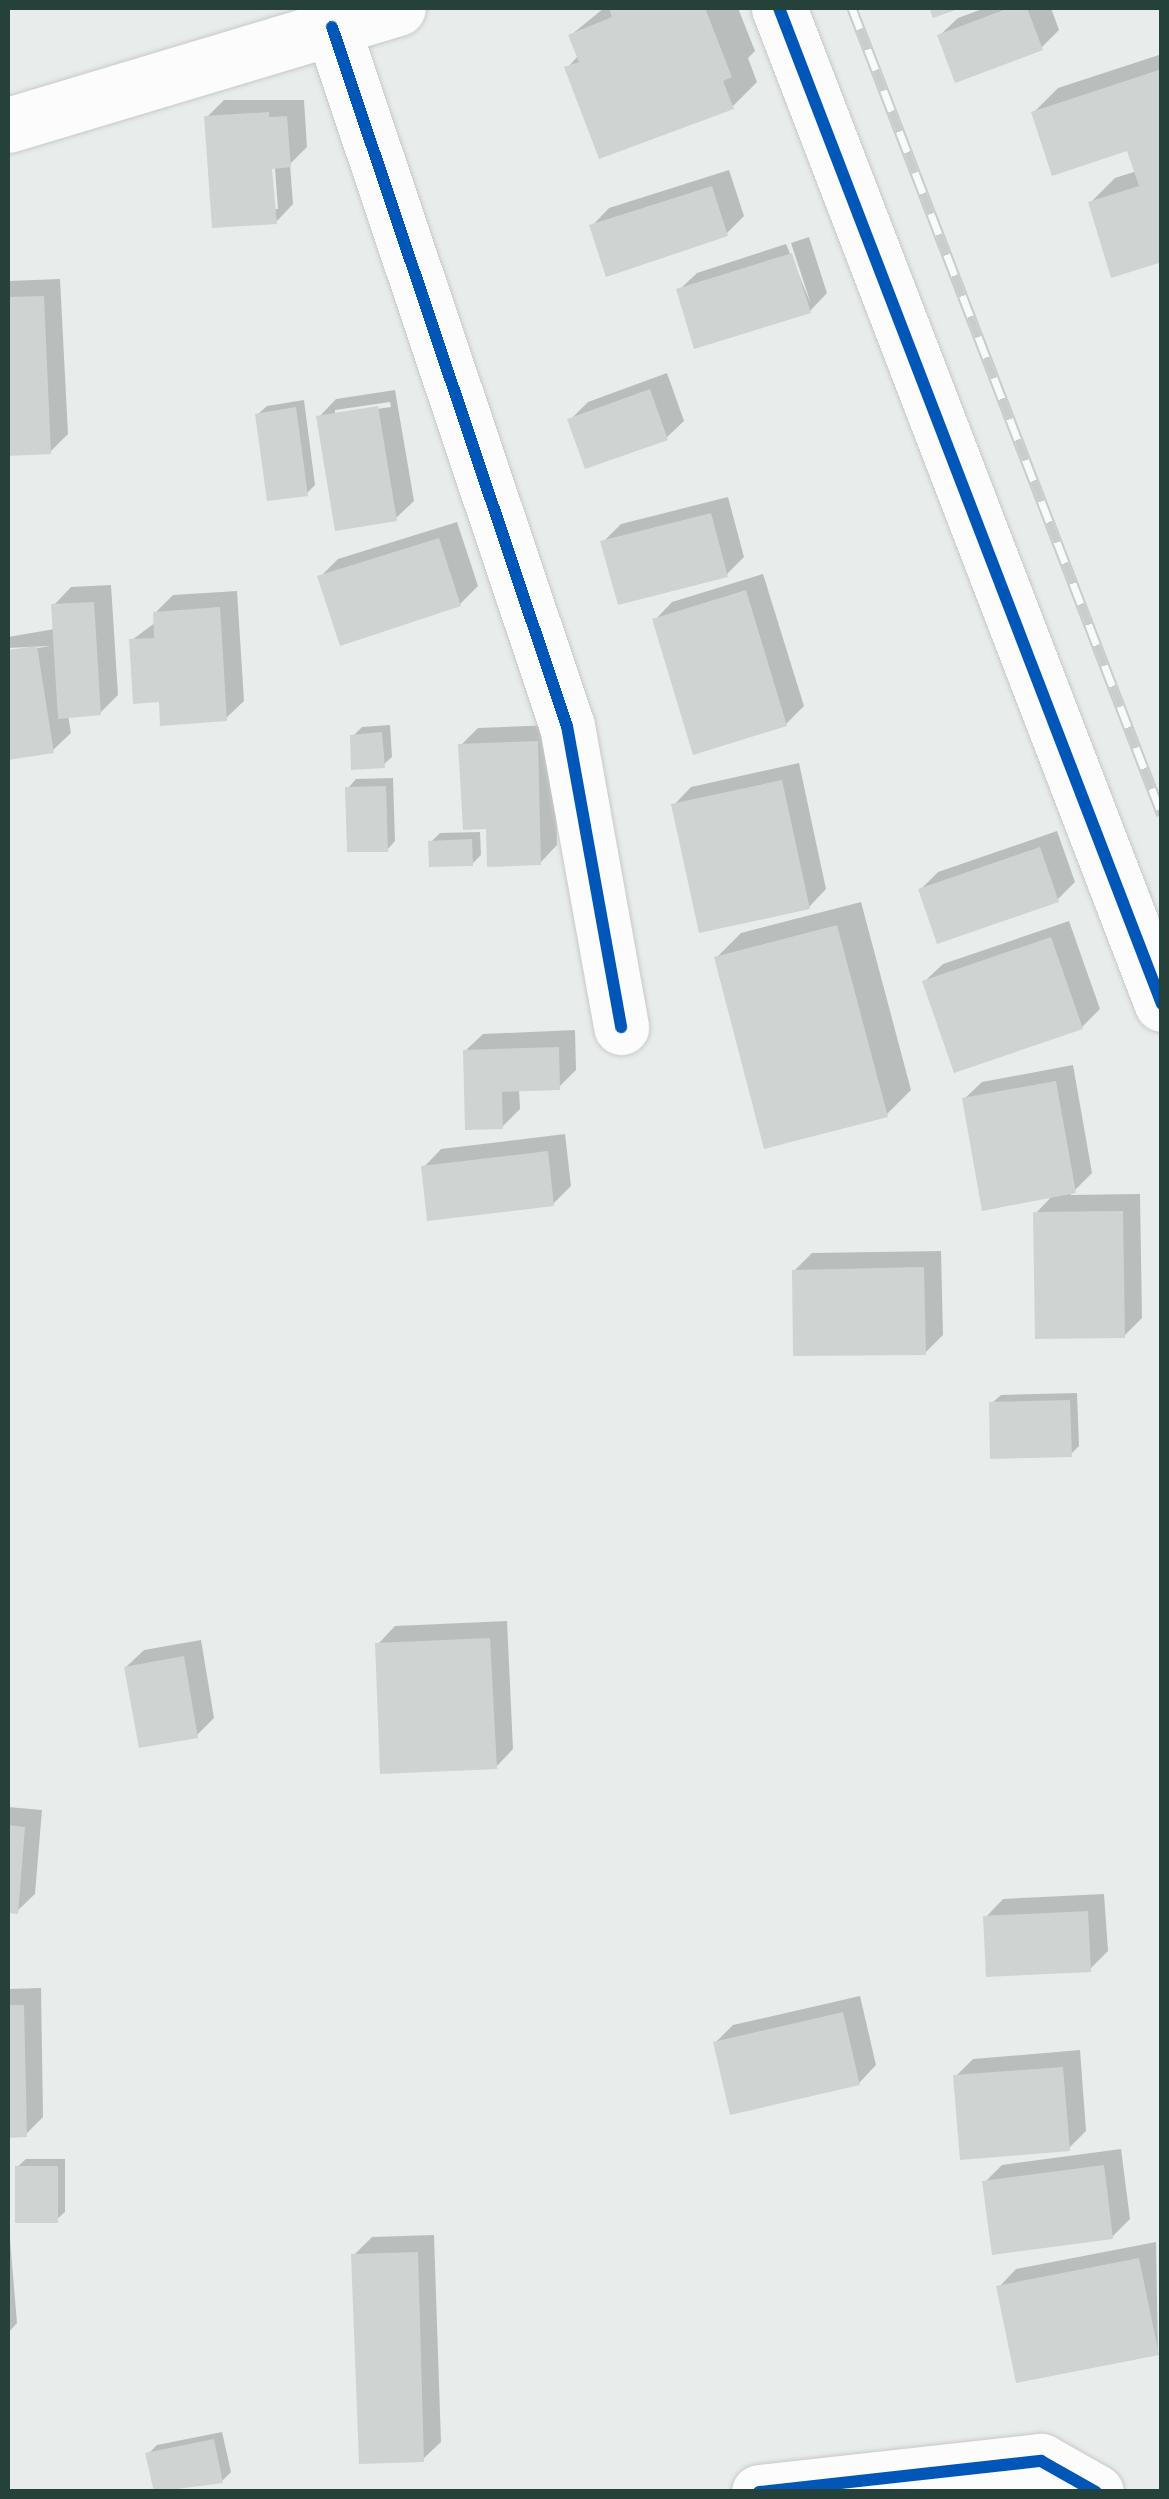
<!DOCTYPE html>
<html>
<head>
<meta charset="utf-8">
<style>
	body { margin:0 }
	#map { position:relative; width:1169px; height:2499px; overflow:hidden; background:#e8edeb; font-family:Jost,sans-serif }
	div>[style] { position:absolute }
	.shadow>* { inset:0; background:#0003 }
	.building>* { inset:0; background:#cfd4d2 }
	.roads { filter:drop-shadow(0 0 2px #c5cac8) drop-shadow(0 0 2px #c5cac8) }
	.minor>* { height:55px; margin:-27.5px; padding:0 27.5px; transform-origin:27.5px; border-radius:27.5px; background:#fcfcfc }
	.rail>* { height:11px; margin-top:-5.5px; transform-origin:0; background:repeating-linear-gradient(90deg,#f7fbf9 0 22px,#c9cdcc 0 44px); box-sizing:border-box; border-block:2px solid #c9cdcc }
	.cycleway>* { height:12px; margin:-6px; padding:0 6px; transform-origin:6px; border-radius:6px; background:#0057b8 }
	span { translate:-50% -50%; white-space:nowrap; text-align:center; line-height:1.15; -webkit-text-stroke:9px #f7fbf9; paint-order:stroke }
	.frame { position:absolute; inset:0; border:10px solid #24423a; pointer-events:none }
</style>
</head>
<body>
<div id="map">
	<div class="shadow">
		<i style="clip-path:polygon(604px 8px,738px 8px,755px 51px,748px 58px,757px 82px,733px 106px,567px 68px,579px 55px,571px 35px)"></i>
		<i style="clip-path:polygon(985px 8px,1051px 8px,1059px 30px,1041px 48px,940px 35px,958px 18px)"></i>
		<i style="clip-path:polygon(1162px 54px,1162px 259px,1091px 202px,1115px 178px,1137px 171px,1129px 148px,1034px 112px,1058px 88px)"></i>
		<i style="clip-path:polygon(evenodd,224px 100px,304px 100px,307px 147px,290px 164px,293px 204px,276px 222px,207px 117px,224px 100px,269px 156px,274px 156px,278px 209px,273px 209px,269px 156px)"></i>
		<i style="clip-path:polygon(729px 170px,744px 216px,726px 234px,592px 226px,609px 208px)"></i>
		<i style="clip-path:polygon(809px 237px,827px 293px,810px 311px,679px 290px,697px 273px,786px 244px,811px 304px,791px 243px)"></i>
		<i style="clip-path:polygon(60px 279px,68px 434px,50px 452px,8px 453px,8px 281px)"></i>
		<i style="clip-path:polygon(667px 373px,684px 421px,666px 438px,570px 420px,588px 402px)"></i>
		<i style="clip-path:polygon(evenodd,395px 390px,414px 501px,396px 518px,319px 417px,336px 399px,395px 390px,390px 402px,391px 407px,335px 415px,335px 410px,390px 402px)"></i>
		<i style="clip-path:polygon(304px 400px,315px 485px,306px 494px,258px 414px,267px 406px)"></i>
		<i style="clip-path:polygon(728px 497px,744px 557px,726px 575px,603px 542px,621px 524px)"></i>
		<i style="clip-path:polygon(457px 522px,478px 586px,460px 604px,320px 577px,338px 559px)"></i>
		<i style="clip-path:polygon(763px 574px,804px 706px,786px 724px,655px 620px,672px 602px)"></i>
		<i style="clip-path:polygon(111px 585px,118px 695px,100px 713px,68px 715px,71px 733px,53px 750px,8px 758px,8px 653px,50px 646px,8px 648px,8px 637px,55px 629px,54px 605px,71px 587px)"></i>
		<i style="clip-path:polygon(237px 591px,244px 701px,226px 718px,132px 640px,156px 622px,155px 613px,173px 595px)"></i>
		<i style="clip-path:polygon(390px 725px,392px 757px,383px 765px,353px 736px,362px 727px)"></i>
		<i style="clip-path:polygon(555px 725px,557px 845px,540px 863px,488px 826px,461px 745px,478px 728px)"></i>
		<i style="clip-path:polygon(799px 763px,826px 889px,809px 907px,674px 805px,691px 787px)"></i>
		<i style="clip-path:polygon(393px 778px,395px 841px,387px 850px,348px 788px,356px 779px)"></i>
		<i style="clip-path:polygon(1057px 831px,1075px 882px,1058px 899px,921px 889px,938px 872px)"></i>
		<i style="clip-path:polygon(480px 832px,481px 855px,472px 864px,431px 842px,440px 833px)"></i>
		<i style="clip-path:polygon(861px 902px,911px 1090px,887px 1114px,716px 958px,741px 933px)"></i>
		<i style="clip-path:polygon(1069px 921px,1100px 1009px,1082px 1027px,925px 981px,943px 964px)"></i>
		<i style="clip-path:polygon(575px 1030px,576px 1070px,559px 1087px,519px 1089px,520px 1109px,502px 1127px,465px 1051px,483px 1034px)"></i>
		<i style="clip-path:polygon(1073px 1065px,1092px 1173px,1070px 1195px,1140px 1194px,1142px 1318px,1124px 1336px,1036px 1213px,1054px 1194px,964px 1099px,982px 1082px)"></i>
		<i style="clip-path:polygon(565px 1134px,571px 1186px,553px 1204px,424px 1167px,441px 1149px)"></i>
		<i style="clip-path:polygon(941px 1251px,943px 1335px,925px 1353px,794px 1271px,812px 1253px)"></i>
		<i style="clip-path:polygon(1077px 1393px,1079px 1446px,1071px 1454px,992px 1403px,1001px 1395px)"></i>
		<i style="clip-path:polygon(8px 1429px,10px 1482px,8px 1484px)"></i>
		<i style="clip-path:polygon(507px 1621px,513px 1749px,496px 1767px,378px 1644px,395px 1626px)"></i>
		<i style="clip-path:polygon(201px 1640px,214px 1718px,196px 1736px,126px 1667px,144px 1650px)"></i>
		<i style="clip-path:polygon(8px 1807px,42px 1810px,35px 1894px,17px 1911px,8px 1911px)"></i>
		<i style="clip-path:polygon(1104px 1894px,1108px 1951px,1090px 1969px,986px 1917px,1003px 1899px)"></i>
		<i style="clip-path:polygon(41px 1988px,43px 2117px,25px 2135px,8px 2135px,8px 1989px)"></i>
		<i style="clip-path:polygon(860px 1996px,876px 2065px,859px 2083px,715px 2043px,733px 2025px)"></i>
		<i style="clip-path:polygon(1080px 2050px,1086px 2131px,1068px 2149px,956px 2076px,973px 2059px)"></i>
		<i style="clip-path:polygon(1121px 2149px,1130px 2219px,1112px 2237px,985px 2182px,1002px 2165px)"></i>
		<i style="clip-path:polygon(26px 2159px,65px 2159px,65px 2212px,56px 2220px,17px 2167px)"></i>
		<i style="clip-path:polygon(8px 2215px,17px 2323px,8px 2333px)"></i>
		<i style="clip-path:polygon(434px 2235px,441px 2442px,423px 2459px,354px 2255px,372px 2237px)"></i>
		<i style="clip-path:polygon(1156px 2242px,1158px 2352px,999px 2287px,1016px 2269px)"></i>
		<i style="clip-path:polygon(222px 2432px,231px 2472px,222px 2481px,156px 2492px,148px 2454px,157px 2445px)"></i>
	</div>
	<div class="building">
		<i style="clip-path:polygon(609px 8px,705px 8px,732px 77px,723px 81px,734px 109px,599px 159px,564px 67px,579px 62px,568px 35px,612px 17px)"></i>
		<i style="clip-path:polygon(929px 8px,961px 8px,933px 18px)"></i>
		<i style="clip-path:polygon(1009px 8px,1027px 8px,1043px 50px,955px 83px,937px 35px)"></i>
		<i style="clip-path:polygon(1162px 69px,1162px 262px,1111px 278px,1088px 202px,1139px 186px,1127px 151px,1052px 176px,1031px 112px)"></i>
		<i style="clip-path:polygon(269px 112px,269px 117px,287px 116px,291px 167px,272px 169px,277px 224px,212px 228px,204px 116px)"></i>
		<i style="clip-path:polygon(712px 186px,728px 236px,606px 277px,589px 225px)"></i>
		<i style="clip-path:polygon(792px 253px,811px 313px,694px 349px,676px 289px)"></i>
		<i style="clip-path:polygon(44px 296px,51px 454px,8px 456px,8px 297px)"></i>
		<i style="clip-path:polygon(650px 389px,668px 440px,585px 469px,567px 419px)"></i>
		<i style="clip-path:polygon(378px 406px,397px 521px,335px 531px,316px 416px)"></i>
		<i style="clip-path:polygon(296px 407px,308px 496px,267px 501px,255px 414px)"></i>
		<i style="clip-path:polygon(711px 513px,728px 577px,618px 605px,600px 541px)"></i>
		<i style="clip-path:polygon(439px 538px,461px 606px,340px 646px,317px 576px)"></i>
		<i style="clip-path:polygon(746px 590px,787px 726px,693px 755px,652px 619px)"></i>
		<i style="clip-path:polygon(94px 602px,101px 715px,58px 719px,51px 604px)"></i>
		<i style="clip-path:polygon(220px 607px,227px 721px,160px 726px,159px 702px,133px 704px,129px 639px,154px 638px,153px 612px)"></i>
		<i style="clip-path:polygon(37px 646px,54px 753px,8px 760px,8px 650px)"></i>
		<i style="clip-path:polygon(382px 732px,385px 768px,351px 770px,350px 735px)"></i>
		<i style="clip-path:polygon(538px 741px,541px 865px,487px 867px,486px 829px,463px 830px,458px 744px)"></i>
		<i style="clip-path:polygon(782px 780px,810px 909px,699px 933px,671px 804px)"></i>
		<i style="clip-path:polygon(386px 786px,388px 852px,347px 852px,345px 787px)"></i>
		<i style="clip-path:polygon(472px 839px,473px 866px,429px 867px,428px 841px)"></i>
		<i style="clip-path:polygon(1040px 847px,1059px 902px,937px 944px,918px 889px)"></i>
		<i style="clip-path:polygon(837px 925px,888px 1117px,764px 1149px,714px 957px)"></i>
		<i style="clip-path:polygon(1051px 937px,1083px 1029px,954px 1073px,922px 981px)"></i>
		<i style="clip-path:polygon(559px 1047px,560px 1090px,502px 1092px,503px 1129px,465px 1130px,463px 1050px)"></i>
		<i style="clip-path:polygon(1056px 1081px,1076px 1193px,982px 1211px,962px 1098px)"></i>
		<i style="clip-path:polygon(548px 1151px,554px 1206px,427px 1221px,421px 1166px)"></i>
		<i style="clip-path:polygon(1123px 1211px,1125px 1338px,1035px 1339px,1033px 1212px)"></i>
		<i style="clip-path:polygon(924px 1267px,926px 1355px,793px 1356px,792px 1270px)"></i>
		<i style="clip-path:polygon(1070px 1400px,1072px 1457px,990px 1459px,989px 1402px)"></i>
		<i style="clip-path:polygon(490px 1638px,497px 1769px,380px 1774px,375px 1643px)"></i>
		<i style="clip-path:polygon(184px 1656px,198px 1738px,139px 1748px,124px 1667px)"></i>
		<i style="clip-path:polygon(8px 1825px,25px 1827px,18px 1914px,8px 1913px)"></i>
		<i style="clip-path:polygon(1088px 1911px,1091px 1972px,986px 1977px,983px 1916px)"></i>
		<i style="clip-path:polygon(8px 2005px,24px 2005px,27px 2137px,8px 2138px)"></i>
		<i style="clip-path:polygon(843px 2012px,860px 2085px,730px 2115px,713px 2042px)"></i>
		<i style="clip-path:polygon(1063px 2067px,1070px 2151px,960px 2160px,953px 2075px)"></i>
		<i style="clip-path:polygon(1104px 2165px,1113px 2239px,992px 2255px,982px 2181px)"></i>
		<i style="clip-path:polygon(15px 2166px,58px 2166px,58px 2223px,15px 2223px)"></i>
		<i style="clip-path:polygon(418px 2252px,424px 2462px,359px 2464px,351px 2254px)"></i>
		<i style="clip-path:polygon(1139px 2258px,1159px 2355px,1016px 2383px,996px 2286px)"></i>
		<i style="clip-path:polygon(214px 2439px,223px 2483px,154px 2492px,145px 2453px)"></i>
	</div>
	<div class="roads">
		<div class="minor">
			<i style="left:779px;top:8px;width:1067px;rotate:68.97deg"></i>
			<i style="left:332px;top:27px;width:737px;rotate:71.42deg"></i>
			<i style="left:567px;top:726px;width:306px;rotate:79.8deg"></i>
			<i style="left:8px;top:125px;width:407px;rotate:-16.7deg"></i>
			<i style="left:759px;top:2492px;width:284px;rotate:-6.3deg"></i>
			<i style="left:1041px;top:2461px;width:63px;rotate:29.4deg"></i>
		</div>
	</div>
	<div class="rail">
		<i style="left:852px;top:8px;width:864px;rotate:68.99deg"></i>
	</div>
	<div class="cycleway">
		<i style="left:779px;top:8px;width:1067px;rotate:68.97deg"></i>
		<i style="left:332px;top:27px;width:737px;rotate:71.42deg"></i>
		<i style="left:567px;top:726px;width:306px;rotate:79.8deg"></i>
		<i style="left:759px;top:2492px;width:284px;rotate:-6.3deg"></i>
		<i style="left:1041px;top:2461px;width:63px;rotate:29.4deg"></i>
	</div>
	<div class="frame"></div>
</div>
</body>
</html>
